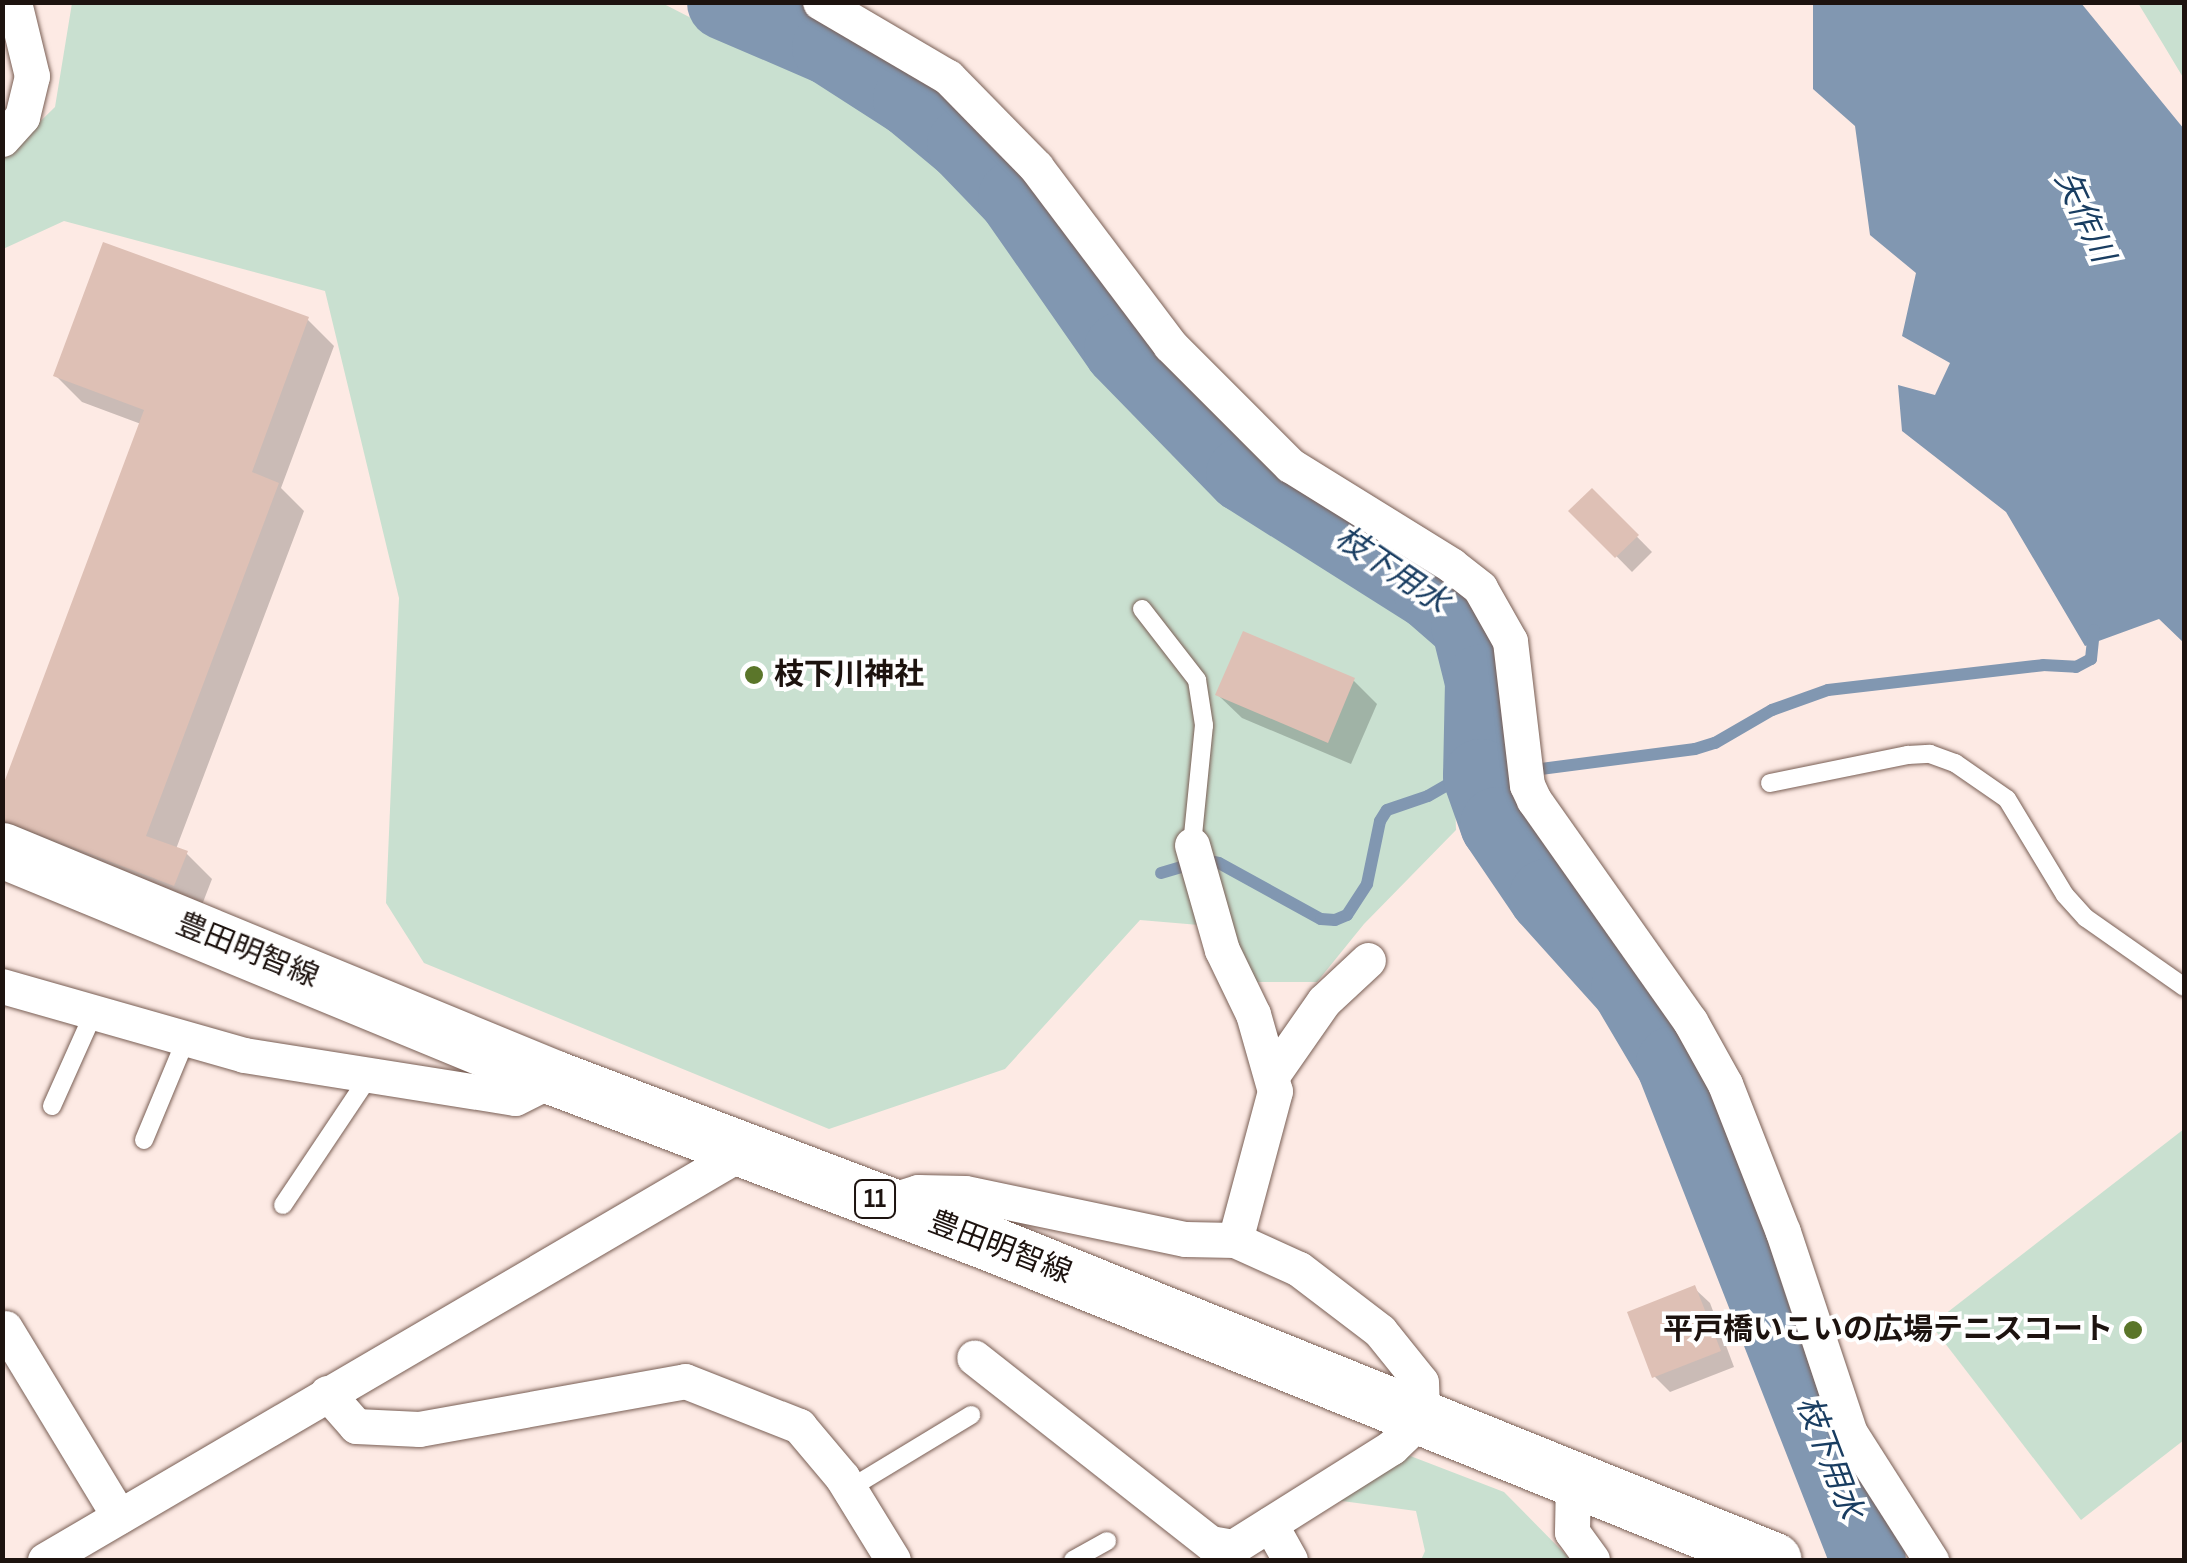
<!DOCTYPE html>
<html>
<head>
<meta charset="utf-8">
<style>
	body { margin:0 }
	#map { position:relative; width:2187px; height:1563px; overflow:hidden; background:#fdeae4; font-family:"Sofia Sans Condensed","Noto Sans JP",sans-serif }
	div>[style] { position:absolute }
	.green>* { inset:0; background:#c9e0d0 }
	.water>* { inset:0; background:#8197b1 }
	.shadow>* { inset:0; background:#0003 }
	.stream>* { height:12px; margin:-6px; padding:0 6px; transform-origin:6px; border-radius:6px; background:#8197b1 }
	.river>* { height:75px; margin:-37.5px; padding:0 37.5px; transform-origin:37.5px; border-radius:37.5px; background:#8197b1 }
	.building>* { inset:0; background:#dec0b5 }
	.roads { filter:drop-shadow(0 0 2px #795f55) drop-shadow(0 0 2px #795f55) }
	.service>* { height:18px; margin:-9px; padding:0 9px; transform-origin:9px; border-radius:9px; background:#fff }
	.minor>* { height:35px; margin:-17.5px; padding:0 17.5px; transform-origin:17.5px; border-radius:17.5px; background:#fff }
	.primary>* { height:55px; margin:-27.5px; padding:0 27.5px; transform-origin:27.5px; border-radius:27.5px; background:#fff }
	.dots>* { width:28px; height:28px; translate:-50% -50%; box-sizing:border-box; border:5px solid #fff; border-radius:50% }
	span { translate:-50% -50%; white-space:nowrap; text-align:center; line-height:1.15; -webkit-text-stroke:8px #fff; paint-order:stroke }
	.shield-label span { padding:2px 8px; background:#fff; border:2px solid; border-radius:8px; -webkit-text-stroke-width:0 }
	.shield-label { font-size:28px; color:#1d130f; font-weight:700 }
	.poi-label { font-size:30px; color:#1d130f; font-weight:700 }
	.left { translate:0 -50%; text-align:left }
	.right { translate:-100% -50%; text-align:right }
	.street-label { font-size:30px; color:#1d130f }
	.water-label { font-size:32px; color:#193d61; font-style:italic }
	.frame { position:absolute; inset:0; border:5px solid #1d130f; pointer-events:none }
</style>
</head>
<body>
<div id="map">
	<div class="green">
		<i style="clip-path:polygon(72px 3px,662px 3px,883px 117px,1001px 220px,1112px 377px,1207px 471px,1431px 604px,1461px 635px,1472px 686px,1454px 761px,1456px 830px,1364px 924px,1317px 982px,1252px 982px,1199px 925px,1140px 920px,1005px 1069px,829px 1129px,424px 963px,386px 903px,399px 598px,325px 291px,64px 221px,3px 249px,3px 158px,55px 107px)"></i>
		<i style="clip-path:polygon(2138px 3px,2184px 3px,2184px 79px,2163px 44px)"></i>
		<i style="clip-path:polygon(2184px 1129px,2184px 1440px,2081px 1520px,1931px 1325px)"></i>
		<i style="clip-path:polygon(1400px 1452px,1504px 1492px,1571px 1560px,1421px 1560px,1425px 1551px,1416px 1511px,1320px 1498px)"></i>
	</div>
	<div class="water">
		<i style="clip-path:polygon(1813px 3px,2081px 3px,2184px 129px,2184px 643px,2159px 619px,2085px 646px,2006px 512px,1902px 431px,1898px 385px,1935px 395px,1950px 363px,1902px 336px,1916px 273px,1870px 235px,1855px 126px,1813px 89px)"></i>
	</div>
	<div class="shadow">
		<i style="clip-path:polygon(308px 320px,334px 346px,281px 488px,304px 511px,176px 849px,186px 853px,212px 879px,200px 910px,2px 824px,2px 795px,141px 424px,82px 402px,56px 376px)"></i>
		<i style="clip-path:polygon(1592px 491px,1652px 552px,1632px 572px,1572px 511px)"></i>
		<i style="clip-path:polygon(1354px 681px,1377px 704px,1351px 764px,1242px 718px,1218px 695px)"></i>
		<i style="clip-path:polygon(1694px 1288px,1710px 1303px,1734px 1367px,1670px 1392px,1655px 1377px,1630px 1313px)"></i>
	</div>
	<div class="stream">
		<i style="left:1161px;top:873px;width:46px;rotate:-16.5deg"></i>
		<i style="left:1205px;top:860px;width:14px;rotate:12deg"></i>
		<i style="left:1219px;top:863px;width:116px;rotate:28.8deg"></i>
		<i style="left:1321px;top:919px;width:14px;rotate:4deg"></i>
		<i style="left:1335px;top:920px;width:13px;rotate:-23deg"></i>
		<i style="left:1347px;top:915px;width:37px;rotate:-57deg"></i>
		<i style="left:1367px;top:884px;width:64px;rotate:-78.3deg"></i>
		<i style="left:1380px;top:821px;width:13px;rotate:-58deg"></i>
		<i style="left:1387px;top:810px;width:43px;rotate:-18.9deg"></i>
		<i style="left:1428px;top:796px;width:32px;rotate:-30deg"></i>
		<i style="left:1456px;top:780px;width:241px;rotate:-7.4deg"></i>
		<i style="left:1695px;top:749px;width:21px;rotate:-17deg"></i>
		<i style="left:1715px;top:743px;width:66px;rotate:-30.1deg"></i>
		<i style="left:1772px;top:710px;width:59px;rotate:-19.7deg"></i>
		<i style="left:1828px;top:690px;width:216px;rotate:-6.6deg"></i>
		<i style="left:2043px;top:665px;width:33px;rotate:3deg"></i>
		<i style="left:2076px;top:667px;width:17px;rotate:-28deg"></i>
		<i style="left:2091px;top:659px;width:29px;rotate:-84deg"></i>
	</div>
	<div class="river">
		<i style="left:724px;top:2px;width:114px;rotate:23.2deg"></i>
		<i style="left:829px;top:47px;width:96px;rotate:32.7deg"></i>
		<i style="left:910px;top:99px;width:70px;rotate:39.8deg"></i>
		<i style="left:964px;top:144px;width:74px;rotate:46.1deg"></i>
		<i style="left:1015px;top:197px;width:185px;rotate:55.1deg"></i>
		<i style="left:1121px;top:349px;width:175px;rotate:45.7deg"></i>
		<i style="left:1243px;top:474px;width:222px;rotate:32.3deg"></i>
		<i style="left:1431px;top:593px;width:49px;rotate:40.9deg"></i>
		<i style="left:1468px;top:625px;width:58px;rotate:76deg"></i>
		<i style="left:1482px;top:681px;width:95px;rotate:91.2deg"></i>
		<i style="left:1480px;top:776px;width:51px;rotate:70.5deg"></i>
		<i style="left:1497px;top:824px;width:87px;rotate:55.8deg"></i>
		<i style="left:1546px;top:896px;width:122px;rotate:48deg"></i>
		<i style="left:1628px;top:987px;width:88px;rotate:59.4deg"></i>
		<i style="left:1673px;top:1063px;width:534px;rotate:68.58deg"></i>
	</div>
	<div class="building">
		<i style="clip-path:polygon(103px 242px,309px 317px,252px 472px,279px 483px,146px 836px,188px 851px,174px 886px,2px 820px,2px 788px,144px 410px,53px 376px)"></i>
		<i style="clip-path:polygon(1592px 488px,1639px 535px,1615px 558px,1568px 511px)"></i>
		<i style="clip-path:polygon(1243px 631px,1355px 678px,1328px 743px,1215px 695px)"></i>
		<i style="clip-path:polygon(1695px 1285px,1721px 1351px,1652px 1378px,1627px 1312px)"></i>
	</div>
	<div class="roads">
		<div class="service">
			<i style="left:1142px;top:609px;width:90px;rotate:52.2deg"></i>
			<i style="left:1197px;top:680px;width:46px;rotate:81.2deg"></i>
			<i style="left:1204px;top:725px;width:121px;rotate:95.7deg"></i>
			<i style="left:1770px;top:783px;width:141px;rotate:-11.5deg"></i>
			<i style="left:1908px;top:755px;width:22px;rotate:-3deg"></i>
			<i style="left:1930px;top:754px;width:27px;rotate:20deg"></i>
			<i style="left:1955px;top:763px;width:63px;rotate:34.7deg"></i>
			<i style="left:2007px;top:799px;width:112px;rotate:58.9deg"></i>
			<i style="left:2065px;top:895px;width:31px;rotate:48deg"></i>
			<i style="left:2086px;top:918px;width:120px;rotate:35.1deg"></i>
			<i style="left:52px;top:1106px;width:103px;rotate:-65.9deg"></i>
			<i style="left:144px;top:1140px;width:109px;rotate:-67.4deg"></i>
			<i style="left:283px;top:1205px;width:156px;rotate:-56.2deg"></i>
			<i style="left:849px;top:1489px;width:143px;rotate:-31.2deg"></i>
			<i style="left:1073px;top:1560px;width:39px;rotate:-29deg"></i>
		</div>
		<div class="minor">
			<i style="left:820px;top:2px;width:148px;rotate:30.4deg"></i>
			<i style="left:948px;top:77px;width:126px;rotate:45.6deg"></i>
			<i style="left:1036px;top:167px;width:223px;rotate:53deg"></i>
			<i style="left:1170px;top:345px;width:170px;rotate:45deg"></i>
			<i style="left:1290px;top:465px;width:190px;rotate:31.8deg"></i>
			<i style="left:1451px;top:565px;width:37px;rotate:38deg"></i>
			<i style="left:1480px;top:588px;width:61px;rotate:60.5deg"></i>
			<i style="left:1510px;top:641px;width:145px;rotate:83.3deg"></i>
			<i style="left:1527px;top:785px;width:17px;rotate:65deg"></i>
			<i style="left:1534px;top:800px;width:271px;rotate:54.8deg"></i>
			<i style="left:1690px;top:1021px;width:72px;rotate:60.9deg"></i>
			<i style="left:1725px;top:1084px;width:159px;rotate:68.6deg"></i>
			<i style="left:1783px;top:1232px;width:212px;rotate:71.6deg"></i>
			<i style="left:1850px;top:1433px;width:151px;rotate:57.5deg"></i>
			<i style="left:2px;top:139px;width:30px;rotate:-48deg"></i>
			<i style="left:22px;top:117px;width:42px;rotate:-76.3deg"></i>
			<i style="left:32px;top:76px;width:76px;rotate:-103.7deg"></i>
			<i style="left:1192px;top:845px;width:109px;rotate:74.1deg"></i>
			<i style="left:1222px;top:950px;width:71px;rotate:64.2deg"></i>
			<i style="left:1253px;top:1014px;width:80px;rotate:74.1deg"></i>
			<i style="left:1275px;top:1091px;width:154px;rotate:105deg"></i>
			<i style="left:2px;top:986px;width:252px;rotate:15.9deg"></i>
			<i style="left:244px;top:1055px;width:274px;rotate:9deg"></i>
			<i style="left:515px;top:1098px;width:45px;rotate:-26.6deg"></i>
			<i style="left:1273px;top:1074px;width:89px;rotate:-55.1deg"></i>
			<i style="left:1324px;top:1001px;width:60px;rotate:-43deg"></i>
			<i style="left:890px;top:1201px;width:29px;rotate:-18deg"></i>
			<i style="left:918px;top:1192px;width:47px;rotate:1.2deg"></i>
			<i style="left:965px;top:1193px;width:225px;rotate:11.8deg"></i>
			<i style="left:1185px;top:1239px;width:50px;rotate:1.1deg"></i>
			<i style="left:1235px;top:1240px;width:70px;rotate:24.4deg"></i>
			<i style="left:1299px;top:1269px;width:102px;rotate:37.4deg"></i>
			<i style="left:1380px;top:1331px;width:65px;rotate:51.2deg"></i>
			<i style="left:1421px;top:1382px;width:36px;rotate:88deg"></i>
			<i style="left:1422px;top:1418px;width:42px;rotate:136deg"></i>
			<i style="left:1392px;top:1447px;width:188px;rotate:147.8deg"></i>
			<i style="left:1233px;top:1547px;width:23px;rotate:-170deg"></i>
			<i style="left:1210px;top:1543px;width:300px;rotate:-141.8deg"></i>
			<i style="left:5px;top:1328px;width:220px;rotate:58.8deg"></i>
			<i style="left:327px;top:1393px;width:44px;rotate:48.7deg"></i>
			<i style="left:356px;top:1426px;width:63px;rotate:2.7deg"></i>
			<i style="left:419px;top:1429px;width:270px;rotate:-10.2deg"></i>
			<i style="left:685px;top:1381px;width:123px;rotate:21.5deg"></i>
			<i style="left:799px;top:1426px;width:67px;rotate:49.9deg"></i>
			<i style="left:842px;top:1477px;width:97px;rotate:58.4deg"></i>
			<i style="left:1573px;top:1479px;width:53px;rotate:91.1deg"></i>
			<i style="left:1572px;top:1532px;width:34px;rotate:54deg"></i>
			<i style="left:1270px;top:1524px;width:41px;rotate:60.9deg"></i>
			<i style="left:45px;top:1560px;width:810px;rotate:-30.33deg"></i>
		</div>
		<div class="primary">
			<i style="left:2px;top:850px;width:598px;rotate:22.41deg"></i>
			<i style="left:555px;top:1078px;width:467px;rotate:20.8deg"></i>
			<i style="left:992px;top:1244px;width:843px;rotate:22deg"></i>
		</div>
	</div>
	<div class="dots">
		<i style="left:754px;top:675px;background:#5b762a"></i>
		<i style="left:2133px;top:1330px;background:#5b762a"></i>
	</div>
	<div class="shield-label">
		<span style="left:875px;top:1199px">11</span>
	</div>
	<div class="poi-label">
		<span class="left" style="left:774px;top:675px">枝下川神社</span>
		<span class="right" style="left:2113px;top:1330px">平戸橋いこいの広場テニスコート</span>
	</div>
	<div class="street-label">
		<span style="left:247px;top:951px;rotate:22deg">豊田明智線</span>
		<span style="left:1000px;top:1248px;rotate:21deg">豊田明智線</span>
	</div>
	<div class="water-label">
		<span style="left:2083px;top:217px;rotate:65deg">矢作川</span>
		<span style="left:1391px;top:571px;rotate:34deg">枝下用水</span>
		<span style="left:1828px;top:1458px;rotate:69deg">枝下用水</span>
	</div>
	<div class="frame"></div>
</div>
</body>
</html>
